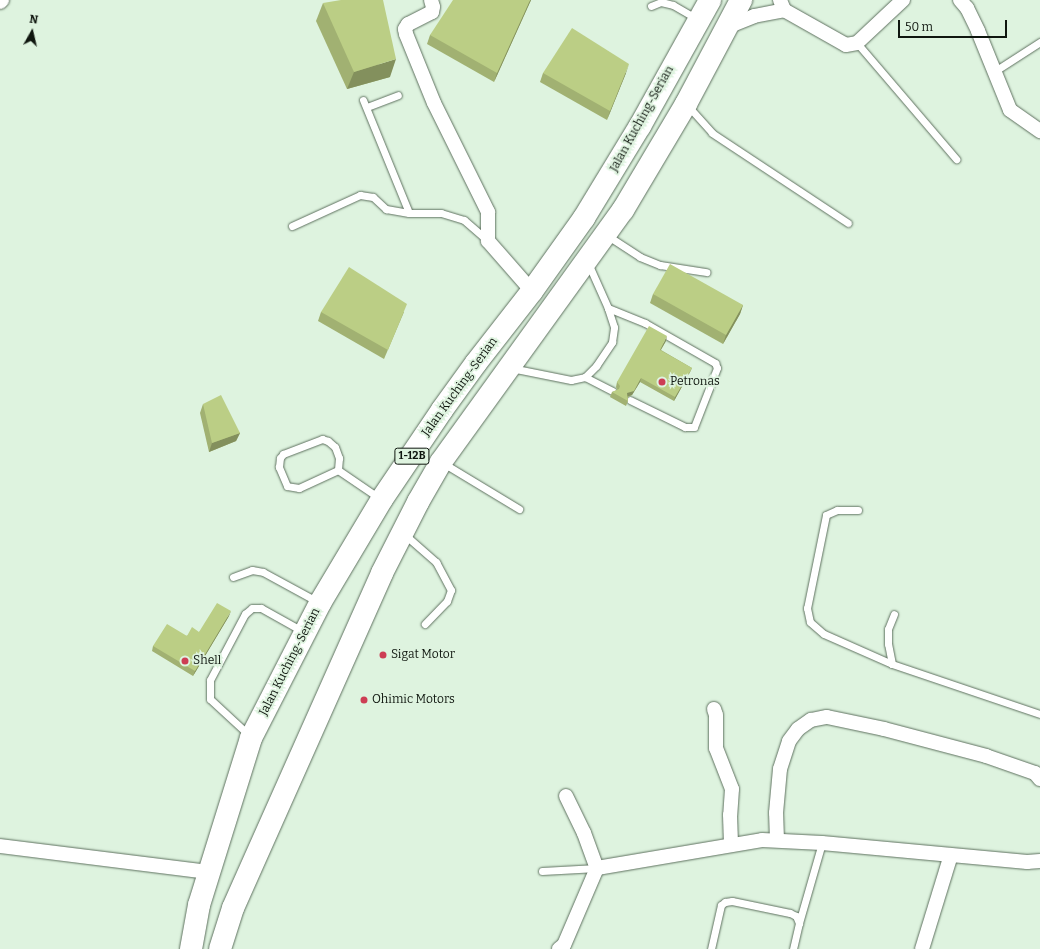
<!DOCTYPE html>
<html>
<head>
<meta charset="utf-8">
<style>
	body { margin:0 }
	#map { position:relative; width:1040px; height:949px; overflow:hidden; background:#def3df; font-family:Bitter,serif }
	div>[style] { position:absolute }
	.roads { filter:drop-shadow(0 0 1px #5e715f) drop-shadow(0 0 1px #5e715f) }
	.lane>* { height:7px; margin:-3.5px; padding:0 3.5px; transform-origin:3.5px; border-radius:3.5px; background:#fff }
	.street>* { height:14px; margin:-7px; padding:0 7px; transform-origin:7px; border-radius:7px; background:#fff }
	.highway>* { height:22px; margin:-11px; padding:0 11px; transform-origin:11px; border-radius:11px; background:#fff }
	.wall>* { inset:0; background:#a1b172 }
	.shaded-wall>* { inset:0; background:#83905d }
	.building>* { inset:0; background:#bbce85 }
	.dots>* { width:11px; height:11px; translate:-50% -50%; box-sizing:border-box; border:2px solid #def3df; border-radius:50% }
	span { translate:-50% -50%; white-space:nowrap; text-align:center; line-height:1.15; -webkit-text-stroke:3.5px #def3df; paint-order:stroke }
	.shield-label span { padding:1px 3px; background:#def3df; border:1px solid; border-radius:3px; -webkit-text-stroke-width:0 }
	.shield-label { font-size:11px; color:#0f160f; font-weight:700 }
	.street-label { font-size:12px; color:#0f160f }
	.poi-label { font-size:12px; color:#0f160f }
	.left { translate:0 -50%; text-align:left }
	.north { position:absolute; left:12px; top:12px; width:40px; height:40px; -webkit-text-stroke:3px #def3df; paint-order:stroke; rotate:8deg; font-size:11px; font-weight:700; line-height:16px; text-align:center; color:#0f160f }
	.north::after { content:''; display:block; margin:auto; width:14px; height:18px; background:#0f160f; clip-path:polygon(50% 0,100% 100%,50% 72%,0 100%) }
	.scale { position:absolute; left:898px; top:20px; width:109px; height:18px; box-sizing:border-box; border:2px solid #0f160f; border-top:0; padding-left:5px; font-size:12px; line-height:14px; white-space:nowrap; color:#0f160f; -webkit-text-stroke:3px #def3df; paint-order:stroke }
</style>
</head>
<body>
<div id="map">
	<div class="roads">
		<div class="lane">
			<i style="left:651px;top:6px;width:11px;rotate:-22deg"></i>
			<i style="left:661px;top:2px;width:12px;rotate:14deg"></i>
			<i style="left:673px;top:5px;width:28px;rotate:30deg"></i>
			<i style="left:857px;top:43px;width:153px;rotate:49.5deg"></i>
			<i style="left:995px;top:71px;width:54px;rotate:-32.8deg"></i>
			<i style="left:363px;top:100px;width:122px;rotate:67.8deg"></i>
			<i style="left:688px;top:106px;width:36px;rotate:48deg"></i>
			<i style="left:712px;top:133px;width:163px;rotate:33.5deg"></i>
			<i style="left:367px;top:107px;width:33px;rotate:-21deg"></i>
			<i style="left:292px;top:226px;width:75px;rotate:-24.5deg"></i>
			<i style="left:360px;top:195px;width:13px;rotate:9deg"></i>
			<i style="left:373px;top:197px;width:18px;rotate:43deg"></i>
			<i style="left:386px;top:209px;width:23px;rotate:10deg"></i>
			<i style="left:409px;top:213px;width:32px"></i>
			<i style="left:441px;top:213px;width:24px;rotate:17deg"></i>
			<i style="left:464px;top:220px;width:32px;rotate:41deg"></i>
			<i style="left:608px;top:236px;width:38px;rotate:33deg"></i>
			<i style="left:640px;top:257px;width:22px;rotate:22deg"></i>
			<i style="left:660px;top:265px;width:47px;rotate:8.7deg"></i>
			<i style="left:608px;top:308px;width:40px;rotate:22deg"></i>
			<i style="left:645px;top:323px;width:81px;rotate:29.7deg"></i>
			<i style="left:715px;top:363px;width:5px;rotate:68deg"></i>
			<i style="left:717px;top:368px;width:63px;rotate:111.3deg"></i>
			<i style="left:694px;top:427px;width:9px;rotate:180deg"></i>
			<i style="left:685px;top:427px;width:61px;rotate:-153.9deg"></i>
			<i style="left:511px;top:368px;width:61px;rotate:11.3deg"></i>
			<i style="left:571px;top:380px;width:14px;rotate:-12deg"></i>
			<i style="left:585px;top:377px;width:16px;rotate:-45deg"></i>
			<i style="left:596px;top:366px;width:29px;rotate:-56deg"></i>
			<i style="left:612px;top:342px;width:15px;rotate:-82deg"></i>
			<i style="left:614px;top:327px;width:20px;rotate:-108deg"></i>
			<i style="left:608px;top:308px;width:49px;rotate:-114deg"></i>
			<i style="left:585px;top:377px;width:31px;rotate:27deg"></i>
			<i style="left:322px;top:439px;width:6px;rotate:18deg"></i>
			<i style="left:328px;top:441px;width:9px;rotate:41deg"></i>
			<i style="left:335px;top:447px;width:12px;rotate:70deg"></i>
			<i style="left:339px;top:458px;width:12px;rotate:95deg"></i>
			<i style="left:338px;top:470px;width:43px;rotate:155.2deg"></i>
			<i style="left:299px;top:488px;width:12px;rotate:-171deg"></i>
			<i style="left:287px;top:486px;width:21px;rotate:-113deg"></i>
			<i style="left:279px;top:467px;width:9px;rotate:-84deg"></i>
			<i style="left:280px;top:458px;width:5px;rotate:-53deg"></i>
			<i style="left:283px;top:454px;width:42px;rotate:-21deg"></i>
			<i style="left:443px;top:463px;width:89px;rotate:31.2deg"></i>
			<i style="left:338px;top:470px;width:50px;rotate:34.3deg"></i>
			<i style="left:858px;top:510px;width:21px;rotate:180deg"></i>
			<i style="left:837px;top:510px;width:12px;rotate:156deg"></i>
			<i style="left:826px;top:515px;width:95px;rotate:101.5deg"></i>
			<i style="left:807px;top:608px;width:14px;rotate:78deg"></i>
			<i style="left:810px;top:622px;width:18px;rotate:41deg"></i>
			<i style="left:824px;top:634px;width:74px;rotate:23.8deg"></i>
			<i style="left:892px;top:664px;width:156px;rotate:18.7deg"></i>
			<i style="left:404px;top:534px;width:43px;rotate:41.2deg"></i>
			<i style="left:436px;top:562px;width:32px;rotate:62deg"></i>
			<i style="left:451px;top:590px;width:12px;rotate:110deg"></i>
			<i style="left:447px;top:601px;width:32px;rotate:134deg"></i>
			<i style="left:233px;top:577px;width:20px;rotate:-20deg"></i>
			<i style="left:252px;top:570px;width:11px;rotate:10deg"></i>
			<i style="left:263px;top:572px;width:63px;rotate:28.6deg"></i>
			<i style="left:892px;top:664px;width:20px;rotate:-101deg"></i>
			<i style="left:888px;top:644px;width:15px;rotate:-90deg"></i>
			<i style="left:888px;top:629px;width:16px;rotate:-68deg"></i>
			<i style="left:250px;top:736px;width:54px;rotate:-137.2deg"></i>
			<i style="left:210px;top:699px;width:19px;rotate:-90deg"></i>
			<i style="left:210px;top:680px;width:75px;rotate:-62.1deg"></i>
			<i style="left:245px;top:614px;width:9px;rotate:-41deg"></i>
			<i style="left:252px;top:608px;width:9px"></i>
			<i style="left:261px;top:608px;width:49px;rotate:29.2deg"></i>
			<i style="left:542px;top:871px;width:55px;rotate:-3.1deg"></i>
			<i style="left:711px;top:949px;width:45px;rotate:-77.2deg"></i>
			<i style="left:721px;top:905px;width:5px;rotate:-37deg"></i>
			<i style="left:725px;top:902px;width:7px;rotate:-8deg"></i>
			<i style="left:732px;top:901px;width:59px;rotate:11.7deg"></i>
			<i style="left:790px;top:913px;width:7px;rotate:27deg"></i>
			<i style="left:796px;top:916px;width:8px;rotate:67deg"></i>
			<i style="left:793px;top:949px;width:27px;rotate:-77deg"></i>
			<i style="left:799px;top:923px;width:83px;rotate:-74deg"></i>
		</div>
		<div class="street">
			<i style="left:431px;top:0;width:7px;rotate:74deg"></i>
			<i style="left:433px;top:7px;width:5px;rotate:101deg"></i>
			<i style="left:432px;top:12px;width:27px;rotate:153deg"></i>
			<i style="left:408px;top:24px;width:6px;rotate:121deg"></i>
			<i style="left:405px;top:29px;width:5px;rotate:79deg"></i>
			<i style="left:406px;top:34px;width:74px;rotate:67.9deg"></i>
			<i style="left:434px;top:103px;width:122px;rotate:63.6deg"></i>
			<i style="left:488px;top:212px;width:29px;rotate:90deg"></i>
			<i style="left:488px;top:241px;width:67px;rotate:48.7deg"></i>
			<i style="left:780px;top:0;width:11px;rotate:68deg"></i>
			<i style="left:784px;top:10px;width:71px;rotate:29.4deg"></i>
			<i style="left:846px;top:45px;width:11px;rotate:-10deg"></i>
			<i style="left:857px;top:43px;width:63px;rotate:-43.1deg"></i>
			<i style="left:960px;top:0;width:11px;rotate:49deg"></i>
			<i style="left:967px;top:8px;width:25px;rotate:64deg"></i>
			<i style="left:978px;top:31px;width:85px;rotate:67.9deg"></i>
			<i style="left:1010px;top:110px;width:37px;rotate:35deg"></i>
			<i style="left:0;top:2px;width:3px;rotate:-45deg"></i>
			<i style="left:727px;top:27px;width:29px;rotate:-22deg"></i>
			<i style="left:754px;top:16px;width:31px;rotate:-11deg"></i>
			<i style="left:714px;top:709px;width:6px;rotate:72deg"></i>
			<i style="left:716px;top:715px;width:33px;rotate:90deg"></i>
			<i style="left:716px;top:748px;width:44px;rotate:68.7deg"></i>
			<i style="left:732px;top:789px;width:26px;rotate:94deg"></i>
			<i style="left:730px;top:815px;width:30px;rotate:88deg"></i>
			<i style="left:566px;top:796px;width:41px;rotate:64.1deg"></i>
			<i style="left:584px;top:833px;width:37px;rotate:70deg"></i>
			<i style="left:777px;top:840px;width:27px;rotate:-92deg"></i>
			<i style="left:776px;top:813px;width:44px;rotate:-84.8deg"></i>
			<i style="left:780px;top:769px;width:29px;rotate:-72deg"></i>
			<i style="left:789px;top:741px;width:15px;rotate:-53deg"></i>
			<i style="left:798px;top:729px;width:16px;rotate:-35deg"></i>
			<i style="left:811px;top:720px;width:16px;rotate:-11deg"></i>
			<i style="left:827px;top:717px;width:58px;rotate:11.9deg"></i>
			<i style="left:884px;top:729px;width:106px;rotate:14.8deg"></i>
			<i style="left:986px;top:756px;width:52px;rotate:19.1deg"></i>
			<i style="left:1035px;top:773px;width:8px;rotate:50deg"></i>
			<i style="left:0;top:846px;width:211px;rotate:7.1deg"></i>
			<i style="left:559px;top:949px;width:6px;rotate:-39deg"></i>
			<i style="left:564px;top:945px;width:84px;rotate:-66.8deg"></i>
			<i style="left:597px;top:868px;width:167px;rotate:-9.6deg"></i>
			<i style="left:762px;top:840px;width:60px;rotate:2.9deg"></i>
			<i style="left:822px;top:843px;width:206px;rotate:5.3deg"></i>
			<i style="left:1027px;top:862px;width:13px;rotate:-4deg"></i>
			<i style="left:922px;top:949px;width:98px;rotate:-72.9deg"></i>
		</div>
		<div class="highway">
			<i style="left:191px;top:949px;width:45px;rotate:-79.7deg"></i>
			<i style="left:199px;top:905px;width:175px;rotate:-72.7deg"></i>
			<i style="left:251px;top:738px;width:152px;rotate:-62.9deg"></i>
			<i style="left:320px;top:603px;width:121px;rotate:-59.2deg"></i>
			<i style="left:382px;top:499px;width:107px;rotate:-56deg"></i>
			<i style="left:442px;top:410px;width:58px;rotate:-54.1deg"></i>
			<i style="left:476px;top:363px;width:91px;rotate:-52.1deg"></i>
			<i style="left:532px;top:291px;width:90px;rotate:-54.5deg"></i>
			<i style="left:584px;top:218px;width:108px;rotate:-58.7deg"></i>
			<i style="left:640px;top:126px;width:144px;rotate:-60.9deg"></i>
			<i style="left:220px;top:949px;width:43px;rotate:-72.4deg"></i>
			<i style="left:233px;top:908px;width:367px;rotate:-66deg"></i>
			<i style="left:382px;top:573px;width:80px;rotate:-63.1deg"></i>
			<i style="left:418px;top:502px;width:46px;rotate:-60.1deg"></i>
			<i style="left:441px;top:462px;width:311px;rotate:-54.2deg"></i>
			<i style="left:623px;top:210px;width:123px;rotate:-59.3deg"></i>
			<i style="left:686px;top:104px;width:118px;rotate:-62.1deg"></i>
		</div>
	</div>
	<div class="wall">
		<i style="clip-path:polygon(531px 0,494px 82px,427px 44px,430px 35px)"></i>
		<i style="clip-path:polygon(323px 3px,390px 77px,347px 89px,316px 21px)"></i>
		<i style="clip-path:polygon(543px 73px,626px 73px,607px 120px,540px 82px)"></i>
		<i style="clip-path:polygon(653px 294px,743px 305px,740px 314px,723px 344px,650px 303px)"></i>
		<i style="clip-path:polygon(321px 312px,404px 312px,384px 359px,318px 321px)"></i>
		<i style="clip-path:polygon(666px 341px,661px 350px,692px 368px,690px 372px,674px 401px,640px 382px,632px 395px,628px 397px,628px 401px,626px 406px,610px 397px,612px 392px,617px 390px,616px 387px,617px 382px)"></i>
		<i style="clip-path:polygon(203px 404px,240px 433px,236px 441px,209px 452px,200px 413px)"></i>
		<i style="clip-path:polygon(229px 616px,193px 676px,152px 651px,153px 646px,199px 632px)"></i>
	</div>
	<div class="shaded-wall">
		<i style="clip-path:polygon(530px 0,531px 0,494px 82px,497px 73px)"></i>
		<i style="clip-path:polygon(396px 59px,390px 77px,347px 89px,354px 72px)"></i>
		<i style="clip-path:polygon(629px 64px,626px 73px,607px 120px,610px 111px)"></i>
		<i style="clip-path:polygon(743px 305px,740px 314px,723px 344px,726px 335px)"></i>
		<i style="clip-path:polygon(667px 336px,666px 341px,658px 354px)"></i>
		<i style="clip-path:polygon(692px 368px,690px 372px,674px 401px,675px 397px)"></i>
		<i style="clip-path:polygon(641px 378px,640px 382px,632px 395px,626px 397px,627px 393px)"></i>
		<i style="clip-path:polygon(240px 433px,236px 441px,209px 452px,212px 443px)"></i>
		<i style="clip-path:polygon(231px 611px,229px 616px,193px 676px,195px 671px)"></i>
	</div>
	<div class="building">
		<i style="clip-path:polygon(341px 0,383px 0,396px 59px,354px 72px,323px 3px)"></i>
		<i style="clip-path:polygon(453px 0,530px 0,497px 73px,430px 35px)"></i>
		<i style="clip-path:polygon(572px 28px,629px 64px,610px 111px,543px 73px)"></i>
		<i style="clip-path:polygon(670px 264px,743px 305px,726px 335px,653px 294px)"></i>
		<i style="clip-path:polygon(349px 267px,407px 304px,388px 350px,321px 312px)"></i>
		<i style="clip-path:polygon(649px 326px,667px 336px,660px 350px,692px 368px,675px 397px,641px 378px,634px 391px,627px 393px,628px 401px,612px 392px,619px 389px,620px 386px,617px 382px)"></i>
		<i style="clip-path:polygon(221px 395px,240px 433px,212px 443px,203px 404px)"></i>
		<i style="clip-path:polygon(217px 603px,231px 611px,195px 671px,153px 646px,167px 624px,187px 636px,192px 627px,199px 632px)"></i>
	</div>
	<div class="dots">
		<i style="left:662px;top:382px;background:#cd3d54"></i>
		<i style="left:383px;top:655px;background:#cd3d54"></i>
		<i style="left:185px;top:661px;background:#cd3d54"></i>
		<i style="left:364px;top:700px;background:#cd3d54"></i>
	</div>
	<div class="shield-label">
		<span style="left:412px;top:456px">1-12B</span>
	</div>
	<div class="street-label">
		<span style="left:642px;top:119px;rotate:-61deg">Jalan Kuching-Serian</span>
		<span style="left:460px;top:387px;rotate:-54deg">Jalan Kuching-Serian</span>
		<span style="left:290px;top:662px;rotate:-63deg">Jalan Kuching-Serian</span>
	</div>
	<div class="poi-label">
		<span class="left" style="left:670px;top:382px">Petronas</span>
		<span class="left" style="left:391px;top:655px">Sigat Motor</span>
		<span class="left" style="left:193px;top:661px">Shell</span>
		<span class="left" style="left:372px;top:700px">Ohimic Motors</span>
	</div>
	<div class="north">N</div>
	<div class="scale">50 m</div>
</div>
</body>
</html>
